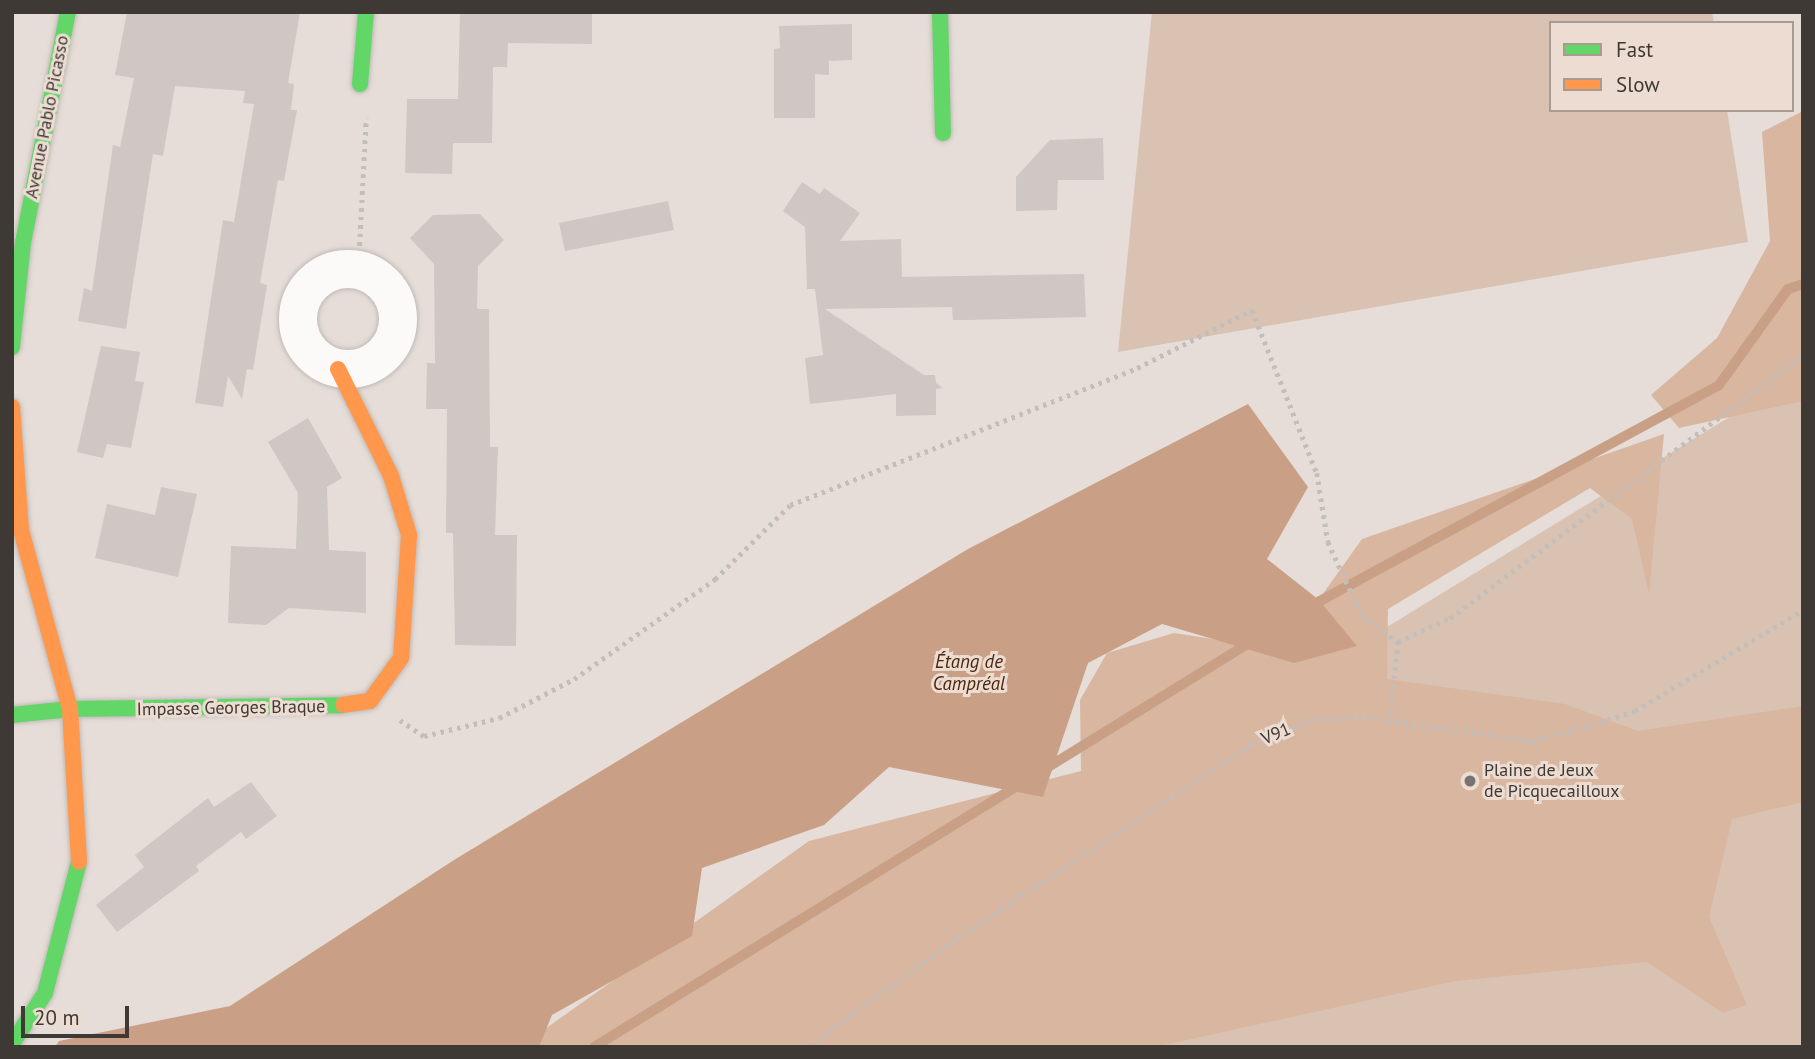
<!DOCTYPE html>
<html>
<head>
<meta charset="utf-8">
<style>
	body { margin:0 }
	#map { position:relative; width:1815px; height:1059px; overflow:hidden; background:#e6ddd8; font-family:"PT Sans",sans-serif }
	div>[style] { position:absolute }
	.green>* { inset:0; background:#dac2b2 }
	.forest>* { inset:0; background:#d8b6a0 }
	.water>* { inset:0; background:#c9a086 }
	.stream>* { height:10px; margin:-5px; padding:0 5px; transform-origin:5px; border-radius:5px; background:#c9a086 }
	.building>* { inset:0; background:#cec7c3 }
	.path>* { height:4.5px; margin-top:-2.25px; transform-origin:0; background:repeating-linear-gradient(90deg,#c2bebc 0 3.5px,transparent 0 8.5px) }
	.roads { filter:drop-shadow(0 0 2px #c1bab6) drop-shadow(0 0 2px #c1bab6) }
	.street>* { height:38px; margin:-19px; padding:0 19px; transform-origin:19px; border-radius:19px; background:#fbfaf9 }
	.street>.ring { margin:-19px; padding:0; box-sizing:content-box; background:none; border:38px solid #fbfaf9; border-radius:50% }
	.fast>* { height:16px; margin:-8px; padding:0 8px; transform-origin:8px; border-radius:8px; background:#63d668 }
	.slow>* { height:16px; margin:-8px; padding:0 8px; transform-origin:8px; border-radius:8px; background:#ff974d }
	.dots>* { width:19px; height:19px; translate:-50% -50%; box-sizing:border-box; border:4px solid #ecdcd2; border-radius:50% }
	span { translate:-50% -50%; white-space:nowrap; text-align:center; line-height:1.15; -webkit-text-stroke:6px #ecdcd2; paint-order:stroke }
	.street-label { font-size:18px; color:#3f3935 }
	.poi-label { font-size:18px; color:#3f3935 }
	.left { translate:0 -50%; text-align:left }
	.water-label { font-size:19px; color:#4c270b; font-style:italic }
	.frame { position:absolute; inset:0; border:14px solid #3f3935; pointer-events:none }
	.legend { position:absolute; left:1549px; top:21px; width:245px; height:91px; box-sizing:border-box; background:#ecdcd2; border:2px solid #a79b93; margin:0; padding:9px 12px; list-style:none; font-size:21px; color:#3f3935 }
	.legend li { display:flex; align-items:center; gap:14px; height:35px }
	.legend b { width:35px; border:2px solid #a79b93 }
	.scale { position:absolute; left:21px; top:1006px; width:108px; height:32px; box-sizing:border-box; border:4px solid #3f3935; border-top:0; padding-left:9px; font-size:21px; line-height:24px; white-space:nowrap; color:#3f3935; -webkit-text-stroke:5px #ecdcd2; paint-order:stroke }
</style>
</head>
<body>
<div id="map">
	<div class="green">
		<i style="clip-path:polygon(1152px 12px,1712px 12px,1714px 23px,1551px 23px,1551px 110px,1727px 110px,1748px 242px,1118px 352px)"></i>
		<i style="clip-path:polygon(1803px 372px,1803px 1047px,669px 1047px,917px 915px)"></i>
	</div>
	<div class="forest">
		<i style="clip-path:polygon(1803px 111px,1803px 401px,1679px 428px,1651px 395px,1717px 338px,1770px 241px,1762px 132px)"></i>
		<i style="clip-path:polygon(1664px 434px,1649px 594px,1632px 519px,1590px 488px,1388px 609px,1387px 679px,1565px 704px,1638px 731px,1803px 706px,1803px 802px,1732px 819px,1709px 917px,1747px 1005px,1723px 1013px,1647px 962px,1455px 981px,1155px 1047px,530px 1047px,531px 1039px,809px 841px,1081px 771px,1080px 700px,1107px 653px,1174px 633px,1283px 650px,1362px 539px)"></i>
	</div>
	<div class="water">
		<i style="clip-path:polygon(1248px 404px,1308px 487px,1267px 559px,1319px 600px,1357px 646px,1294px 663px,1162px 624px,1088px 663px,1043px 797px,889px 767px,824px 825px,702px 868px,692px 936px,552px 1015px,539px 1047px,55px 1047px,59px 1041px,230px 1006px,454px 860px,968px 549px)"></i>
	</div>
	<div class="stream">
		<i style="left:1307px;top:608px;width:468px;rotate:-28.4deg"></i>
		<i style="left:1719px;top:385px;width:118px;rotate:-54.3deg"></i>
		<i style="left:1788px;top:289px;width:16px;rotate:-18deg"></i>
		<i style="left:1045px;top:769px;width:246px;rotate:-31.7deg"></i>
		<i style="left:594px;top:1047px;width:503px;rotate:-31.67deg"></i>
	</div>
	<div class="building">
		<i style="clip-path:polygon(127px 12px,300px 12px,288px 83px,294px 84px,291px 110px,297px 110px,284px 181px,278px 180px,260px 283px,267px 285px,253px 370px,247px 369px,242px 399px,228px 376px,223px 407px,195px 403px,223px 220px,234px 222px,254px 104px,243px 103px,245px 91px,175px 86px,163px 156px,153px 154px,126px 329px,78px 321px,84px 288px,92px 291px,113px 145px,120px 147px,134px 78px,115px 75px)"></i>
		<i style="clip-path:polygon(460px 12px,592px 12px,592px 44px,508px 43px,507px 67px,493px 67px,492px 143px,453px 143px,452px 174px,405px 173px,407px 99px,458px 99px)"></i>
		<i style="clip-path:polygon(852px 24px,852px 60px,829px 61px,829px 75px,815px 74px,815px 118px,774px 118px,774px 49px,780px 48px,779px 26px)"></i>
		<i style="clip-path:polygon(1103px 138px,1104px 180px,1058px 180px,1057px 210px,1016px 211px,1016px 177px,1050px 140px)"></i>
		<i style="clip-path:polygon(802px 182px,820px 194px,824px 188px,860px 213px,840px 241px,901px 239px,902px 277px,1084px 274px,1086px 317px,968px 320px,953px 320px,952px 307px,825px 309px,924px 375px,935px 375px,936px 383px,943px 388px,936px 389px,936px 415px,896px 416px,896px 394px,810px 404px,805px 358px,823px 355px,815px 289px,807px 289px,805px 227px,783px 211px)"></i>
		<i style="clip-path:polygon(668px 201px,674px 230px,565px 251px,559px 223px)"></i>
		<i style="clip-path:polygon(480px 214px,504px 240px,478px 266px,477px 309px,489px 309px,490px 447px,498px 447px,495px 535px,517px 535px,516px 646px,455px 645px,453px 533px,446px 533px,447px 409px,426px 409px,427px 363px,435px 363px,434px 264px,410px 238px,433px 215px)"></i>
		<i style="clip-path:polygon(101px 346px,140px 352px,135px 381px,144px 382px,131px 448px,107px 444px,103px 458px,77px 452px)"></i>
		<i style="clip-path:polygon(308px 418px,342px 478px,327px 487px,329px 550px,366px 552px,366px 613px,289px 608px,266px 625px,228px 623px,231px 546px,296px 549px,298px 493px,268px 442px)"></i>
		<i style="clip-path:polygon(161px 487px,197px 494px,178px 577px,95px 558px,107px 504px,155px 515px)"></i>
		<i style="clip-path:polygon(251px 782px,277px 816px,246px 839px,241px 832px,196px 866px,199px 871px,117px 932px,96px 905px,144px 867px,135px 855px,208px 798px,214px 807px)"></i>
	</div>
	<div class="path">
		<i style="left:358px;top:271px;width:153px;rotate:-87deg"></i>
		<i style="left:400px;top:720px;width:29px;rotate:34deg"></i>
		<i style="left:424px;top:736px;width:77px;rotate:-13.5deg"></i>
		<i style="left:499px;top:718px;width:85px;rotate:-27.5deg"></i>
		<i style="left:574px;top:679px;width:173px;rotate:-35.3deg"></i>
		<i style="left:715px;top:579px;width:105px;rotate:-44.6deg"></i>
		<i style="left:790px;top:505px;width:373px;rotate:-21.5deg"></i>
		<i style="left:1137px;top:368px;width:129px;rotate:-26.8deg"></i>
		<i style="left:1252px;top:310px;width:175px;rotate:68.3deg"></i>
		<i style="left:1317px;top:473px;width:70px;rotate:80.9deg"></i>
		<i style="left:1328px;top:542px;width:81px;rotate:65.3deg"></i>
		<i style="left:1362px;top:616px;width:44px;rotate:35.8deg"></i>
		<i style="left:1398px;top:642px;width:57px;rotate:-24.8deg"></i>
		<i style="left:1450px;top:618px;width:440px;rotate:-36.7deg"></i>
		<i style="left:1389px;top:721px;width:80px;rotate:-83.5deg"></i>
		<i style="left:807px;top:1047px;width:185px;rotate:-36deg"></i>
		<i style="left:957px;top:938px;width:353px;rotate:-33.3deg"></i>
		<i style="left:1252px;top:744px;width:65px;rotate:-22.6deg"></i>
		<i style="left:1312px;top:719px;width:50px;rotate:-2.3deg"></i>
		<i style="left:1362px;top:717px;width:174px;rotate:7.9deg"></i>
		<i style="left:1534px;top:741px;width:105px;rotate:-16.5deg"></i>
		<i style="left:1635px;top:711px;width:196px;rotate:-31deg"></i>
	</div>
	<div class="roads">
		<div class="street">
			<i class="ring" style="left:298px;top:269px;width:62px;height:62px"></i>
		</div>
		<div class="fast">
			<i style="left:940px;top:12px;width:121px;rotate:88.6deg"></i>
			<i style="left:360px;top:84px;width:72px;rotate:-85.2deg"></i>
			<i style="left:12px;top:347px;width:105px;rotate:-84deg"></i>
			<i style="left:23px;top:243px;width:235px;rotate:-79deg"></i>
			<i style="left:12px;top:715px;width:58px;rotate:-5.9deg"></i>
			<i style="left:70px;top:709px;width:273px;rotate:-0.8deg"></i>
			<i style="left:12px;top:1044px;width:61px;rotate:-57.1deg"></i>
			<i style="left:45px;top:993px;width:135px;rotate:-75.5deg"></i>
		</div>
		<div class="slow">
			<i style="left:338px;top:369px;width:119px;rotate:63.6deg"></i>
			<i style="left:391px;top:476px;width:62px;rotate:73deg"></i>
			<i style="left:409px;top:535px;width:123px;rotate:93.7deg"></i>
			<i style="left:401px;top:658px;width:53px;rotate:125.8deg"></i>
			<i style="left:370px;top:701px;width:27px;rotate:172deg"></i>
			<i style="left:12px;top:407px;width:123px;rotate:85.8deg"></i>
			<i style="left:21px;top:530px;width:186px;rotate:74.7deg"></i>
			<i style="left:70px;top:709px;width:153px;rotate:86.6deg"></i>
		</div>
	</div>
	<div class="dots">
		<i style="left:1470px;top:781px;background:#79726e"></i>
	</div>
	<div class="street-label">
		<span style="left:47px;top:117px;rotate:-79deg">Avenue Pablo Picasso</span>
		<span style="left:231px;top:708px;rotate:-1deg">Impasse Georges Braque</span>
		<span style="left:1276px;top:734px;rotate:-23deg">V91</span>
	</div>
	<div class="poi-label">
		<span class="left" style="left:1484px;top:781px">Plaine de Jeux<br>de Picquecailloux</span>
	</div>
	<div class="water-label">
		<span style="left:969px;top:673px">Étang de<br>Campréal</span>
	</div>
	<div class="frame"></div>
	<ul class="legend">
	<li><b style="height:9px;background:#63d668"></b>Fast</li>
	<li><b style="height:9px;background:#ff974d"></b>Slow</li>
	</ul>
	<div class="scale">20 m</div>
</div>
</body>
</html>
